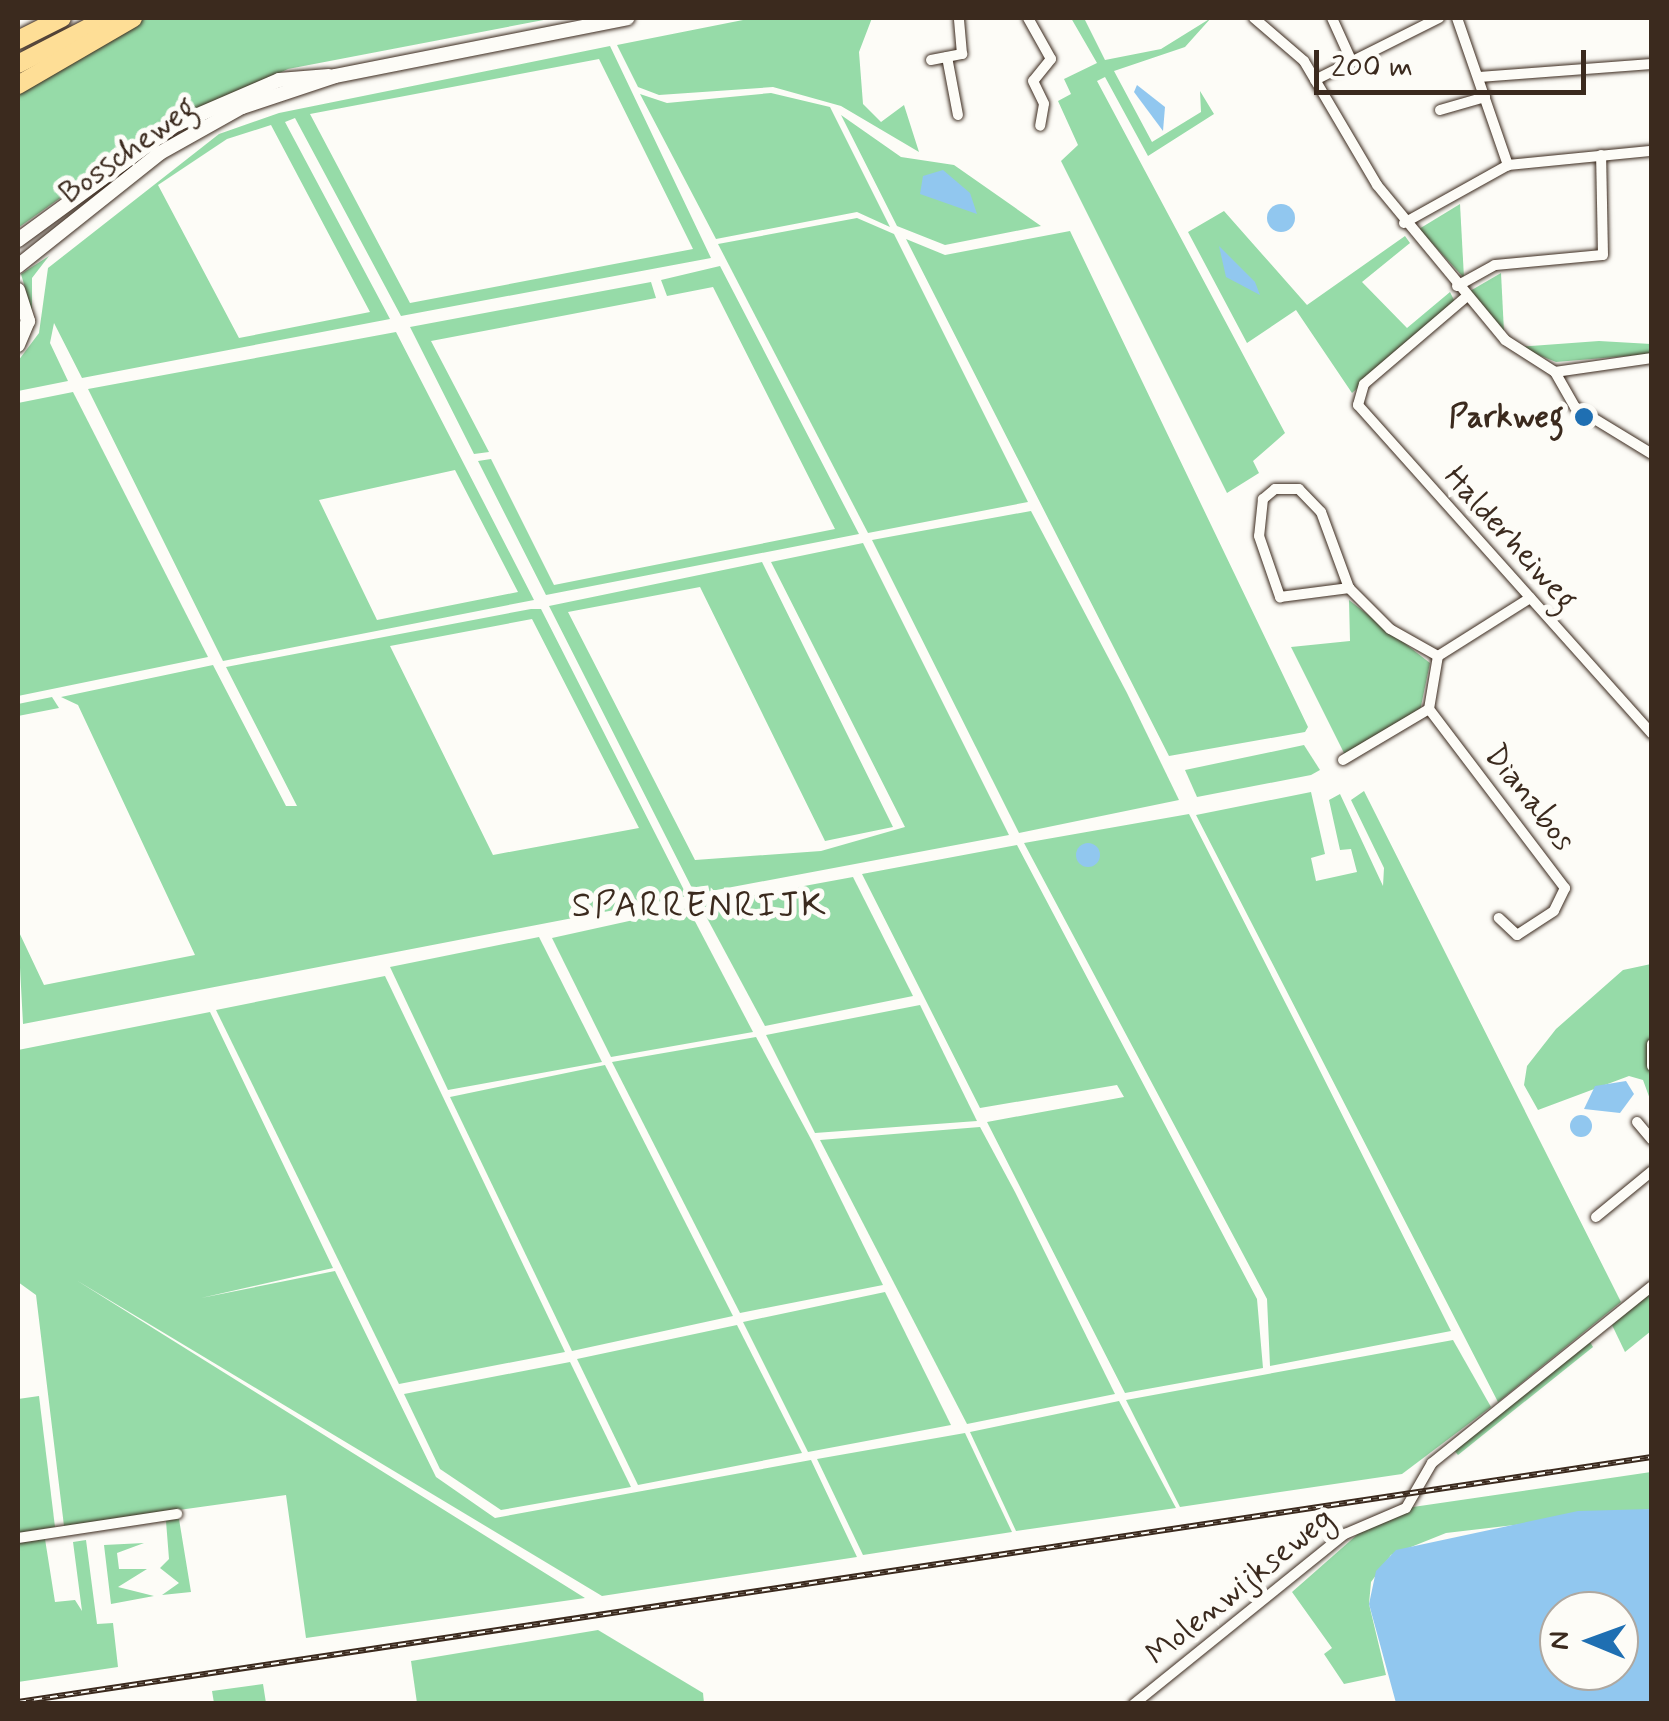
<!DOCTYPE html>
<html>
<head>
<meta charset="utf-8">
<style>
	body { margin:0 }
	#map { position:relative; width:1669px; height:1721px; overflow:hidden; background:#fdfcf7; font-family:Mynerve,sans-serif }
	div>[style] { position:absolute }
	.green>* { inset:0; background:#96dba8 }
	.water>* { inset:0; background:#91c7ef }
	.round { border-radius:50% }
	.roads { filter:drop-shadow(0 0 2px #3b2a1e) drop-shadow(0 0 2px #3b2a1e) }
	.street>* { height:10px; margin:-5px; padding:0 5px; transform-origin:5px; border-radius:5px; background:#fdfcf7 }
	.secondary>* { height:14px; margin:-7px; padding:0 7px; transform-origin:7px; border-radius:7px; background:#fdfcf7 }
	.highway>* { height:18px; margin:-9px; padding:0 9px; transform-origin:9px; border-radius:9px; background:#fede96 }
	.rail>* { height:6px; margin-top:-3px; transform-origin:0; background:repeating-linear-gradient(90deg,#fdfcf7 0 8px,#3b2a1e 0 16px); box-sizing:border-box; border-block:2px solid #3b2a1e }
	.dots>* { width:28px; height:28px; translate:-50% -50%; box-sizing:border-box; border:5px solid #fdfcf7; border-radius:50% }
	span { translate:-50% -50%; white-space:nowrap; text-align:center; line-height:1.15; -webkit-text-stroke:10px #fdfcf7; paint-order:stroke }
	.street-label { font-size:32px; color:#3b2a1e }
	.poi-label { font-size:32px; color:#3b2a1e; font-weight:700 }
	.right { translate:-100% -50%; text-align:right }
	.neighbourhood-label { font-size:35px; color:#3b2a1e; letter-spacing:2.5px }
	.frame { position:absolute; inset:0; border:20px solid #3b2a1e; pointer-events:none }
	.north { position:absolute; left:1539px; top:1591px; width:100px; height:100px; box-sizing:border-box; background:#fdfcf7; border:2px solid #afa8a0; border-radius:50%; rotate:271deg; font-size:28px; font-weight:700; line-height:40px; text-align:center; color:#3b2a1e }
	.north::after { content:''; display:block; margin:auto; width:35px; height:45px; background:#1f6fb2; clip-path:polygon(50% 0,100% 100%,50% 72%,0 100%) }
	.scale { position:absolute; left:1314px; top:50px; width:272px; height:45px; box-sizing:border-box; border:5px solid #3b2a1e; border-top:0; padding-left:12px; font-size:30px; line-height:35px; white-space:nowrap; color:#3b2a1e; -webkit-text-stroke:8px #fdfcf7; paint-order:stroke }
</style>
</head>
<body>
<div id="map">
	<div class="green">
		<i style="clip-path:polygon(138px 18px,554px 18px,288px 69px,159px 128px,18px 228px,18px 91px)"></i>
		<i style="clip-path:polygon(753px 18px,872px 18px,859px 52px,863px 104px,881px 122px,904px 105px,919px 152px,841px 106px,773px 87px,659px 95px,638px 87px,617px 45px)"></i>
		<i style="clip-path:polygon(1071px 18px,1084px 18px,1105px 60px,1161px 49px,1211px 18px,1185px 47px,1114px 71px,1152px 142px,1201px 112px,1200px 91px,1214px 114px,1148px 156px,1105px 77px,1097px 81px,1285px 433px,1253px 461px,1259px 473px,1227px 493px,1061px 161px,1078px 145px,1058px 101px,1071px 94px,1064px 79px,1097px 63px)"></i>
		<i style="clip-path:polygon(evenodd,610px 46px,711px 258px,401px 316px,295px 118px,285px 122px,390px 319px,82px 378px,54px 323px,50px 343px,68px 381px,18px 391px,18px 361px,39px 333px,48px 268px,219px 134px,279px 113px,610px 46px,599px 59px,693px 249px,410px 303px,310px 114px,599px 59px,610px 46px,271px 125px,370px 312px,239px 338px,158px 185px,227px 139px,271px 125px)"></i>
		<i style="clip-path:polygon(771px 93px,830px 107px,890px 227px,857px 212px,716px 239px,640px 94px,667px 103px)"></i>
		<i style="clip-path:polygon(841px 115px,901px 157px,954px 165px,1041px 226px,945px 245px,897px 226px)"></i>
		<i style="clip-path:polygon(1460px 204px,1464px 278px,1419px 229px)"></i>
		<i style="clip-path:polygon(1224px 211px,1307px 305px,1405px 236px,1410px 243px,1362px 282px,1407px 328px,1450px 292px,1455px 302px,1352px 393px,1296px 310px,1247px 343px,1188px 232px)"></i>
		<i style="clip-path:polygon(857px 218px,894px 234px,1028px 502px,868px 533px,718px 244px)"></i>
		<i style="clip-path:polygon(1070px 231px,1308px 727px,1305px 732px,1169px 756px,906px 239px,945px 255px)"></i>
		<i style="clip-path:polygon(49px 256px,32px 278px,32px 312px,21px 274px)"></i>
		<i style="clip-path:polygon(720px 266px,859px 534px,546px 595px,478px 461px,491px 459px,554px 585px,835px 529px,713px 287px,667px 296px,661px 280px)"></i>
		<i style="clip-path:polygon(1501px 273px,1504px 332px,1470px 291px)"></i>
		<i style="clip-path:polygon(651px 282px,656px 298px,431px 341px,489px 452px,474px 454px,410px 327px)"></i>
		<i style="clip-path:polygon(evenodd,396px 332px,534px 600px,223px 661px,88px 389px,396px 332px,455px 470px,518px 592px,377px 620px,319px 500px,455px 470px)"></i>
		<i style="clip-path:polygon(1599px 341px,1651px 344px,1651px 354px,1556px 362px,1518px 347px)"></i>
		<i style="clip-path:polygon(73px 392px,208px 657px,18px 696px,18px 403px)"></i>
		<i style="clip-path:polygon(1031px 511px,1127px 693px,1179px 800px,1019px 833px,872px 540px)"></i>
		<i style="clip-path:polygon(863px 543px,1009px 835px,695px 894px,549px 606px,762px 562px,893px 827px,825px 841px,700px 587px,568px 612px,695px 860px,821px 851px,905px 827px,771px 562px)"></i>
		<i style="clip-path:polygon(1349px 600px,1430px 663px,1420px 711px,1345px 755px,1291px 647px,1350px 641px)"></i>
		<i style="clip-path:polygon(evenodd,531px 609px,541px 609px,687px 896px,23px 1024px,18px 930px,44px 985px,195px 955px,78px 705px,61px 697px,213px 665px,286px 806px,297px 806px,226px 667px,531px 609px,532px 619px,639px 828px,493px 855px,390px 646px,532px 619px)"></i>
		<i style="clip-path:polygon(52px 697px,59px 708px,18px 716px,18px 704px)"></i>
		<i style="clip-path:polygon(1304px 745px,1320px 770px,1311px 775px,1197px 797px,1185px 770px)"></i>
		<i style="clip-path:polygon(1364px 791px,1621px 1302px,1498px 1402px,1196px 815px,1311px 792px,1325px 854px,1311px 858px,1316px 881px,1357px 872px,1351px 849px,1340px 850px,1329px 800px,1340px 794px,1383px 886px,1384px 868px,1351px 800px)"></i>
		<i style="clip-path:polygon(1189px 814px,1311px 1053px,1451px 1331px,1270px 1366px,1267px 1299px,1024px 843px)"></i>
		<i style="clip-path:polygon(1017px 845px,1257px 1299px,1263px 1368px,1125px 1393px,987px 1122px,1124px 1097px,1117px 1085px,980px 1108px,862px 874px)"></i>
		<i style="clip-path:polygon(853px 877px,913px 996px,765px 1026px,700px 905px)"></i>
		<i style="clip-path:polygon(688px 908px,753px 1032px,611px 1057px,552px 938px)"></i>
		<i style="clip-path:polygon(539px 937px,602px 1062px,448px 1090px,390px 967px)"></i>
		<i style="clip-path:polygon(1651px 964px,1651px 1102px,1643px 1080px,1629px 1076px,1538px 1110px,1524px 1085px,1527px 1066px,1556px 1029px,1623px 970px)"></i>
		<i style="clip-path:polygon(385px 976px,565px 1352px,399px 1384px,216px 1010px)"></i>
		<i style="clip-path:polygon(920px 1005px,977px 1121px,815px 1133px,766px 1035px)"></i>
		<i style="clip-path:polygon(210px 1012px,333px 1268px,201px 1298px,335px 1271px,436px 1477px,495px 1518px,811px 1460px,857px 1557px,602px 1596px,76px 1280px,585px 1598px,306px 1638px,286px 1495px,64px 1526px,36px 1295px,18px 1282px,18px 1050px)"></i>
		<i style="clip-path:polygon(756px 1037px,812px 1141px,883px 1285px,740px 1313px,612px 1062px)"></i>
		<i style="clip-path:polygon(605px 1065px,733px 1316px,572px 1351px,450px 1097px)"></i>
		<i style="clip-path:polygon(980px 1127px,1015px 1192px,1115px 1394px,967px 1424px,820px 1140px)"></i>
		<i style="clip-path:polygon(885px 1292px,951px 1425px,808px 1452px,743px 1322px)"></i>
		<i style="clip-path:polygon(1651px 1293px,1651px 1331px,1625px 1352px,1612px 1325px)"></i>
		<i style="clip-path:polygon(737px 1325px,802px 1453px,638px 1485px,577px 1359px)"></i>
		<i style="clip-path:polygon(1453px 1340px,1491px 1407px,1402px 1474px,1180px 1507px,1126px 1400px)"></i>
		<i style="clip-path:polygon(1590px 1342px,1593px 1347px,1458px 1455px,1454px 1450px)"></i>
		<i style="clip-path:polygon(570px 1362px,631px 1487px,501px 1510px,440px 1469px,404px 1394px)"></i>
		<i style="clip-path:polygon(39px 1396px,55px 1527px,18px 1533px,18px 1399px)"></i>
		<i style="clip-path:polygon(1119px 1401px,1176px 1508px,1016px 1531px,970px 1432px)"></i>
		<i style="clip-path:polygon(965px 1433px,1012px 1532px,863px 1555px,817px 1459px)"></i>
		<i style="clip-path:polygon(1651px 1472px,1651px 1509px,1446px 1533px,1391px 1555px,1371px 1582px,1369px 1604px,1386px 1675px,1344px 1684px,1324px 1654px,1332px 1648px,1292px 1592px,1367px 1526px,1413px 1507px)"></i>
		<i style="clip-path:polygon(179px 1519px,191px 1592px,162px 1595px,179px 1583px,160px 1568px,169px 1559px,166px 1521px)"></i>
		<i style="clip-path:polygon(45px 1539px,55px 1602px,75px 1600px,82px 1611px,73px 1542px,86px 1540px,97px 1624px,113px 1623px,118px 1667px,18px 1682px,18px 1543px)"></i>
		<i style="clip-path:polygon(144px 1543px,117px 1553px,119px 1569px,147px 1569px,118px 1587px,154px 1596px,111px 1604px,104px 1545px)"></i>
		<i style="clip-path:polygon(598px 1630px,703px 1693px,704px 1703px,417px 1703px,411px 1661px)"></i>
		<i style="clip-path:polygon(263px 1684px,266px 1703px,214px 1703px,212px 1691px)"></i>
	</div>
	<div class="water">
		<i style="clip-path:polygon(1137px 85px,1165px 107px,1163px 131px,1134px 92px)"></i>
		<i style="clip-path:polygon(943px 170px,970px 193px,977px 214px,920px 194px,923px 176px)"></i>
		<i class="round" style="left:1267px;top:204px;width:28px;height:28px"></i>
		<i style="clip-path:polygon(1219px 246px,1255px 282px,1260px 295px,1226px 277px)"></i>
		<i class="round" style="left:1076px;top:843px;width:24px;height:24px"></i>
		<i style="clip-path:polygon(1626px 1081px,1634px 1094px,1620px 1113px,1584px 1109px,1595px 1086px)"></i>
		<i class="round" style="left:1570px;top:1115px;width:22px;height:22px"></i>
		<i style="clip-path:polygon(evenodd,1651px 1509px,1651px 1703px,1396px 1703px,1369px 1604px,1376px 1571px,1396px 1550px,1578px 1511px,1651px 1509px,1619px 1611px,1619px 1671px,1559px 1671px,1559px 1611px,1619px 1611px)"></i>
	</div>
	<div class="roads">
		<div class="street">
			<i style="left:1028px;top:18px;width:47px;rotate:60.7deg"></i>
			<i style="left:1051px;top:59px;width:28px;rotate:129deg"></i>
			<i style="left:1033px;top:81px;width:25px;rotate:64deg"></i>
			<i style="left:1044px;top:104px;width:22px;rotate:100deg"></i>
			<i style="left:1254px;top:18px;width:66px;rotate:40.7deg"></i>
			<i style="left:1304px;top:61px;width:144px;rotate:59.5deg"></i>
			<i style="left:1377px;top:185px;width:201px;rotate:50.4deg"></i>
			<i style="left:1505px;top:340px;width:59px;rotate:32.6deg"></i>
			<i style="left:1555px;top:372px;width:40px;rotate:60.3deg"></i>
			<i style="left:1575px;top:407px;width:90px;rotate:31.4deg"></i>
			<i style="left:1332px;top:18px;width:48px;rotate:65.6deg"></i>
			<i style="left:1457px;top:18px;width:156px;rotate:70.9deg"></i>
			<i style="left:947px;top:57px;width:59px;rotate:79.3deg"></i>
			<i style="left:931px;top:60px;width:32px;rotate:-11deg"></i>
			<i style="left:962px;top:54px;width:36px;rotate:-95deg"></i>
			<i style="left:1479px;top:77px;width:173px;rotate:-4.3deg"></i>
			<i style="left:1315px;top:80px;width:139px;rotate:-26.6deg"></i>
			<i style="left:1440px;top:110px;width:47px;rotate:-16.1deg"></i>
			<i style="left:1404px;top:223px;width:119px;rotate:-29.1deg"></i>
			<i style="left:1508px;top:165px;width:145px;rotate:-5.6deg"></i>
			<i style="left:1457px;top:286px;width:43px;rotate:-28.9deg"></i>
			<i style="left:1495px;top:265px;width:108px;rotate:-5.3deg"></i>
			<i style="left:1603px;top:255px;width:100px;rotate:-91.1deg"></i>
			<i style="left:1466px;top:297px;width:134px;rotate:139.5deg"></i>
			<i style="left:1364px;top:384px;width:22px;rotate:106deg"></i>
			<i style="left:1358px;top:405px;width:441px;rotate:48.2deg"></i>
			<i style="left:1555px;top:372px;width:98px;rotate:-8.2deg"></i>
			<i style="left:1349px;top:588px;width:81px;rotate:-110.2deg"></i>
			<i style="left:1321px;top:512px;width:32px;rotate:-134deg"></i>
			<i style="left:1299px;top:489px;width:24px;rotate:180deg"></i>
			<i style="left:1275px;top:489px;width:16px;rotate:140deg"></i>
			<i style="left:1263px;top:499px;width:37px;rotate:96deg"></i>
			<i style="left:1259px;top:536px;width:65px;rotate:71deg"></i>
			<i style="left:1280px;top:597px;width:70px;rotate:-7.4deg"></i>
			<i style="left:1349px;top:588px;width:58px;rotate:45deg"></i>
			<i style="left:1390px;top:629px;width:55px;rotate:29.4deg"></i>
			<i style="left:1429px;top:709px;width:225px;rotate:52.8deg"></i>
			<i style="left:1565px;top:888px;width:25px;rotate:116deg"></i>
			<i style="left:1554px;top:911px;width:44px;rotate:147deg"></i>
			<i style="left:1517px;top:935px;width:25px;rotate:-137deg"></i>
			<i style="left:1343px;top:760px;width:100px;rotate:-30.7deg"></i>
			<i style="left:1429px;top:709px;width:54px;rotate:-80.4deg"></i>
			<i style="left:1438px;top:656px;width:109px;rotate:-32.2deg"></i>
			<i style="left:1652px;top:1044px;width:22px;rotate:90deg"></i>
			<i style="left:1637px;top:1122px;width:23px;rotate:50deg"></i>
			<i style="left:1596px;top:1217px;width:72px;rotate:-39.4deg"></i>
			<i style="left:18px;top:1538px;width:161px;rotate:-8.6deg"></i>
			<i style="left:1134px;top:1704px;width:271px;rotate:-38.9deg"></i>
			<i style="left:1345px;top:1534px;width:66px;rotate:-23.1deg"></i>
			<i style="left:1406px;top:1508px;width:52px;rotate:-60deg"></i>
			<i style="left:1432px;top:1463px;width:282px;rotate:-38.8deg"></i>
		</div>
		<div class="secondary">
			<i style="left:18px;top:240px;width:195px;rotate:-36.2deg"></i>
			<i style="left:175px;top:125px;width:113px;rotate:-23.4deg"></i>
			<i style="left:279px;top:80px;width:50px;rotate:-4.6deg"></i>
			<i style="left:18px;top:266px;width:181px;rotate:-38.5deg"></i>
			<i style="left:160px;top:153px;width:94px;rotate:-29.3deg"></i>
			<i style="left:242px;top:107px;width:98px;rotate:-18.4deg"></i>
			<i style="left:335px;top:76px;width:298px;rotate:-11.2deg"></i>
			<i style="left:18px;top:290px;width:33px;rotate:72deg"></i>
			<i style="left:28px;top:321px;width:26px;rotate:113deg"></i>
		</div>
		<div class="highway">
			<i style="left:18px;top:40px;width:49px;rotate:-26.6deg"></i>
			<i style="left:18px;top:64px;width:100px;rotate:-27.3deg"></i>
			<i style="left:18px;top:85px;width:133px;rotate:-30.2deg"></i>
		</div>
	</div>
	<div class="rail">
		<i style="left:18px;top:1702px;width:1652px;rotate:-8.53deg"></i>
	</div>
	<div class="dots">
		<i style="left:1584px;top:417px;background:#1f6fb2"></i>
	</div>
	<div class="street-label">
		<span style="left:128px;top:151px;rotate:-36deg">Bosscheweg</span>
		<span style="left:1510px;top:539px;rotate:48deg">Halderheiweg</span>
		<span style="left:1529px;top:798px;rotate:52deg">Dianabos</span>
		<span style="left:1240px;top:1587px;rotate:-39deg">Molenwijkseweg</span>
	</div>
	<div class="poi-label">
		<span class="right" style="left:1564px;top:417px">Parkweg</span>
	</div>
	<div class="neighbourhood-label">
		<span style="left:700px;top:906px">SPARRENRIJK</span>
	</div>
	<div class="frame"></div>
	<div class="north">N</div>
	<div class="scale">200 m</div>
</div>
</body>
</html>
